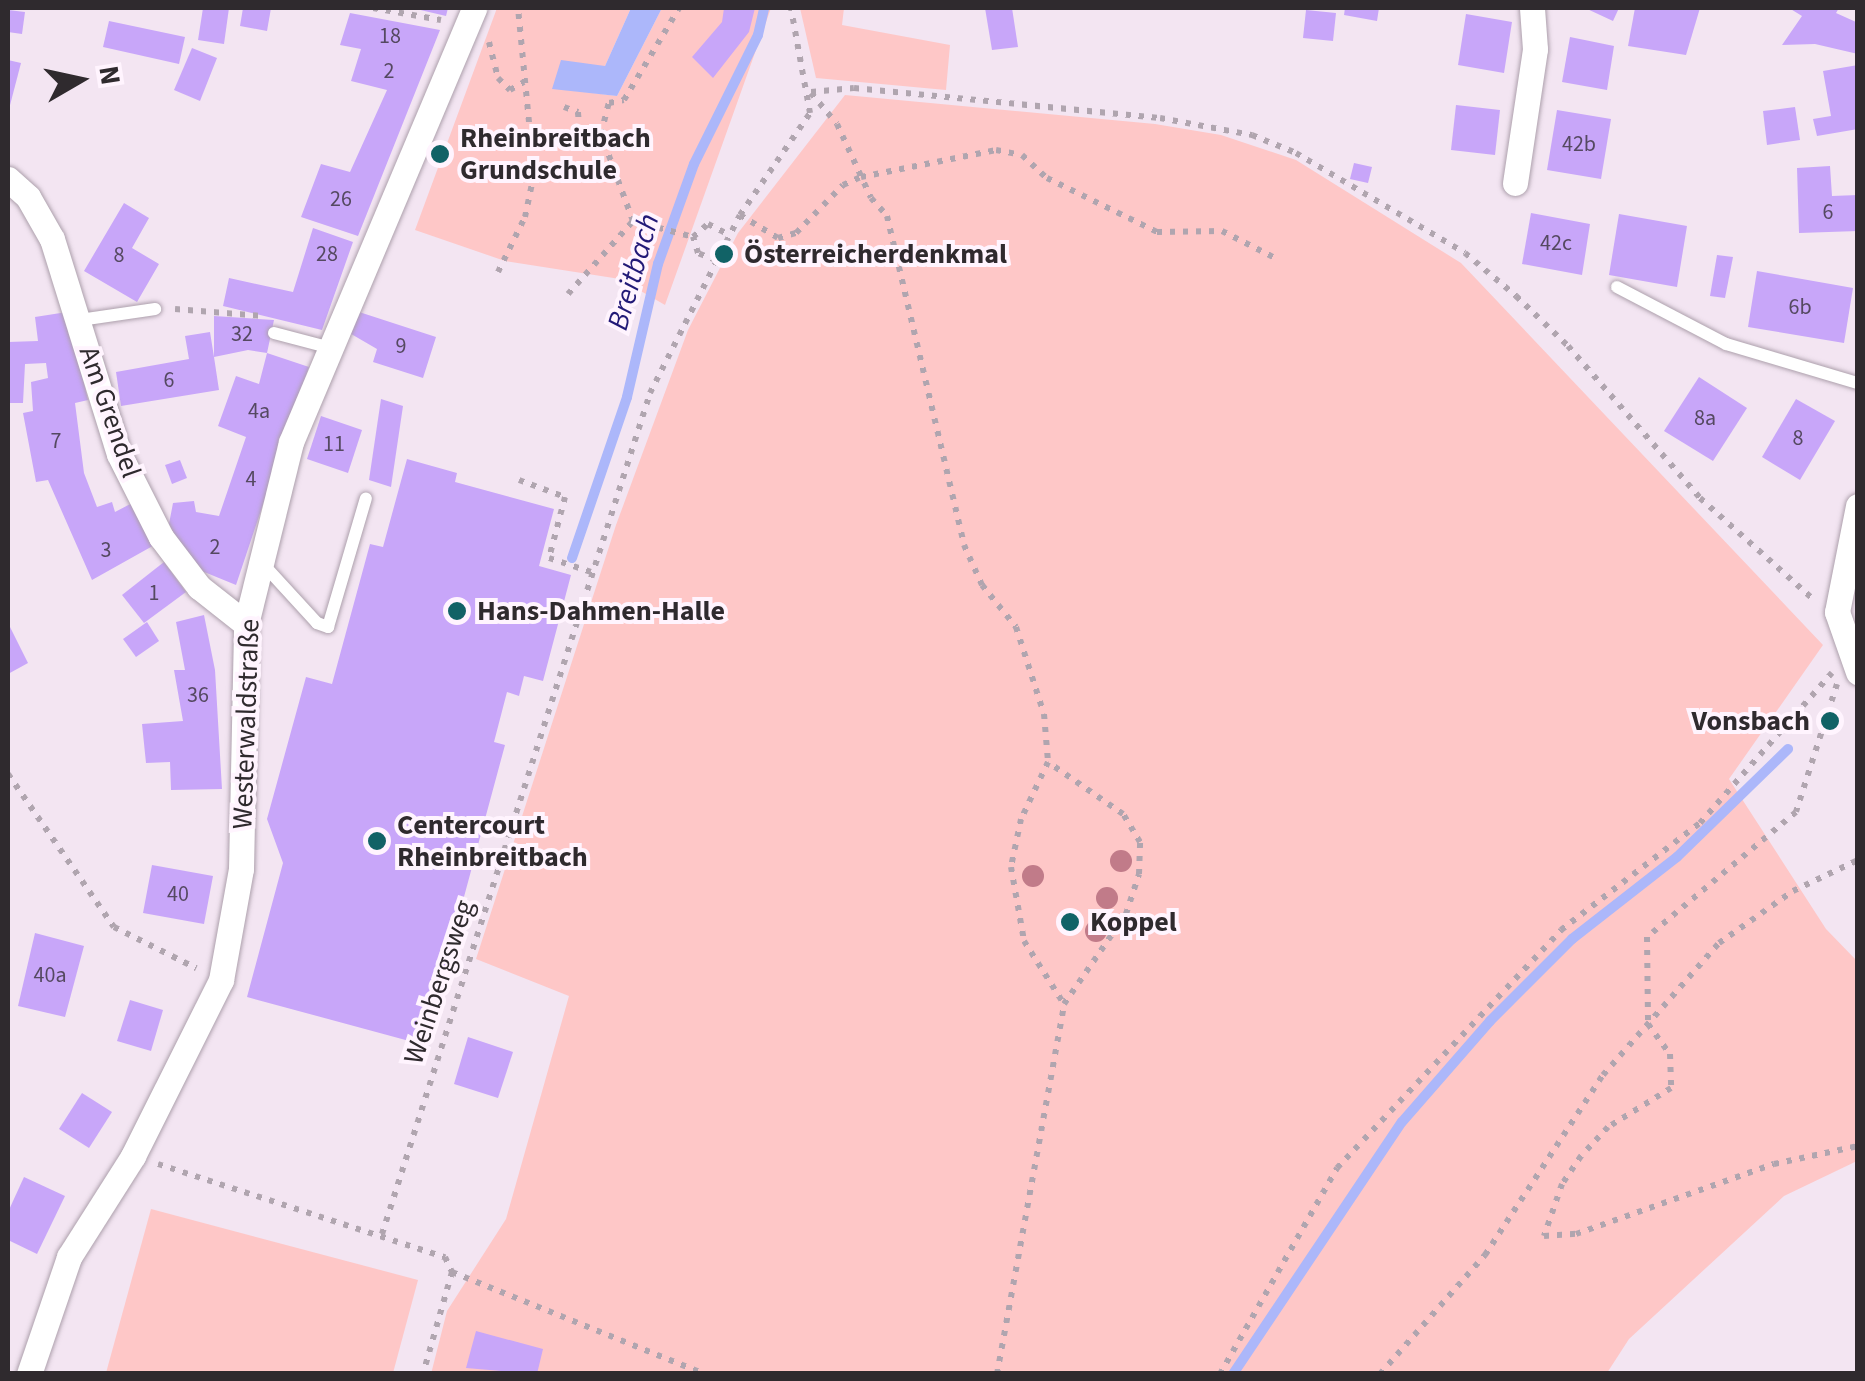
<!DOCTYPE html>
<html>
<head>
<meta charset="utf-8">
<style>
	body { margin:0 }
	#map { position:relative; width:1865px; height:1381px; overflow:hidden; background:#f3e5f2; font-family:"Source Sans 3",sans-serif }
	div>[style] { position:absolute }
	.green>* { inset:0; background:#fec7c7 }
	.water>* { inset:0; background:#acb7fa }
	.stream>* { height:10px; margin:-5px; padding:0 5px; transform-origin:5px; border-radius:5px; background:#acb7fa }
	.building>* { inset:0; background:#c8a6f9 }
	.path>* { height:6px; margin-top:-3px; transform-origin:0; background:repeating-linear-gradient(90deg,#b0a5af 0 5px,transparent 0 13px) }
	.roads { filter:drop-shadow(0 0 2px #ada0ac) drop-shadow(0 0 2px #ada0ac) }
	.service>* { height:12px; margin:-6px; padding:0 6px; transform-origin:6px; border-radius:6px; background:#fff }
	.minor>* { height:25px; margin:-12.5px; padding:0 12.5px; transform-origin:12.5px; border-radius:12.5px; background:#fff }
	.trees>* { width:22px; height:22px; margin:-11px; border-radius:50%; background:#c17b89 }
	.dots>* { width:28px; height:28px; translate:-50% -50%; box-sizing:border-box; border:5px solid #fff4fe; border-radius:50% }
	span { translate:-50% -50%; white-space:nowrap; text-align:center; line-height:1.15; -webkit-text-stroke:8px #fff4fe; paint-order:stroke }
	.number-label { font-size:22px; color:#554961 }
	.number-label span { -webkit-text-stroke-width:0 }
	.poi-label { font-size:28px; color:#2f2a2e; font-weight:700 }
	.left { translate:0 -50%; text-align:left }
	.right { translate:-100% -50%; text-align:right }
	.street-label { font-size:28px; color:#2f2a2e }
	.water-label { font-size:30px; color:#221977; font-style:italic }
	.frame { position:absolute; inset:0; border:10px solid #2f2a2e; pointer-events:none }
	.north { position:absolute; left:30px; top:30px; width:100px; height:100px; -webkit-text-stroke:8px #fff4fe; paint-order:stroke; rotate:81deg; font-size:28px; font-weight:700; line-height:40px; text-align:center; color:#2f2a2e }
	.north::after { content:''; display:block; margin:auto; width:35px; height:45px; background:#2f2a2e; clip-path:polygon(50% 0,100% 100%,50% 72%,0 100%) }
</style>
</head>
<body>
<div id="map">
	<div class="green">
		<i style="clip-path:polygon(497px 8px,631px 8px,605px 66px,553px 88px,617px 96px,662px 8px,771px 8px,665px 305px,620px 279px,505px 261px,415px 230px)"></i>
		<i style="clip-path:polygon(800px 8px,844px 8px,842px 25px,950px 45px,946px 90px,816px 78px)"></i>
		<i style="clip-path:polygon(845px 95px,1155px 124px,1221px 135px,1296px 160px,1461px 263px,1823px 645px,1729px 779px,1826px 929px,1857px 961px,1857px 1161px,1784px 1196px,1629px 1339px,1607px 1373px,431px 1374px,447px 1311px,506px 1219px,569px 996px,476px 959px,616px 525px,688px 330px,738px 233px)"></i>
		<i style="clip-path:polygon(151px 1209px,418px 1280px,393px 1373px,106px 1373px)"></i>
	</div>
	<div class="water">
		<i style="clip-path:polygon(631px 8px,662px 8px,617px 96px,552px 89px,561px 60px,605px 66px)"></i>
	</div>
	<div class="stream">
		<i style="left:572px;top:558px;width:170px;rotate:-71.1deg"></i>
		<i style="left:627px;top:397px;width:137px;rotate:-76.9deg"></i>
		<i style="left:658px;top:264px;width:106px;rotate:-70.2deg"></i>
		<i style="left:694px;top:164px;width:144px;rotate:-63.6deg"></i>
		<i style="left:758px;top:35px;width:28px;rotate:-77deg"></i>
		<i style="left:1233px;top:1374px;width:303px;rotate:-56.2deg"></i>
		<i style="left:1402px;top:1122px;width:134px;rotate:-48.9deg"></i>
		<i style="left:1490px;top:1021px;width:116px;rotate:-45deg"></i>
		<i style="left:1572px;top:939px;width:133px;rotate:-38deg"></i>
		<i style="left:1677px;top:857px;width:155px;rotate:-44.2deg"></i>
	</div>
	<div class="building">
		<i style="clip-path:polygon(203px 8px,229px 8px,224px 44px,198px 40px)"></i>
		<i style="clip-path:polygon(243px 8px,271px 8px,267px 31px,240px 26px)"></i>
		<i style="clip-path:polygon(412px 8px,448px 8px,446px 16px)"></i>
		<i style="clip-path:polygon(724px 8px,755px 8px,749px 32px,713px 78px,692px 57px,722px 22px)"></i>
		<i style="clip-path:polygon(985px 8px,1012px 8px,1018px 47px,992px 50px)"></i>
		<i style="clip-path:polygon(1345px 8px,1379px 8px,1377px 21px,1344px 15px)"></i>
		<i style="clip-path:polygon(1585px 8px,1619px 8px,1613px 21px)"></i>
		<i style="clip-path:polygon(1635px 8px,1700px 8px,1686px 55px,1628px 46px)"></i>
		<i style="clip-path:polygon(1789px 8px,1839px 8px,1836px 13px,1856px 22px,1858px 54px,1815px 44px,1782px 45px,1802px 16px)"></i>
		<i style="clip-path:polygon(8px 10px,25px 12px,22px 34px,8px 32px)"></i>
		<i style="clip-path:polygon(1306px 10px,1336px 13px,1333px 41px,1303px 38px)"></i>
		<i style="clip-path:polygon(350px 13px,440px 30px,358px 236px,301px 217px,321px 164px,350px 172px,387px 90px,351px 81px,361px 49px,340px 45px)"></i>
		<i style="clip-path:polygon(1466px 14px,1512px 22px,1504px 73px,1458px 65px)"></i>
		<i style="clip-path:polygon(109px 21px,185px 37px,179px 64px,103px 47px)"></i>
		<i style="clip-path:polygon(1570px 37px,1614px 46px,1607px 90px,1562px 82px)"></i>
		<i style="clip-path:polygon(192px 48px,217px 58px,200px 101px,174px 90px)"></i>
		<i style="clip-path:polygon(8px 60px,21px 63px,9px 109px,8px 108px)"></i>
		<i style="clip-path:polygon(1858px 65px,1858px 129px,1817px 136px,1813px 119px,1831px 116px,1823px 71px)"></i>
		<i style="clip-path:polygon(1456px 105px,1500px 110px,1495px 155px,1451px 150px)"></i>
		<i style="clip-path:polygon(1795px 107px,1800px 140px,1767px 145px,1763px 111px)"></i>
		<i style="clip-path:polygon(1557px 110px,1611px 119px,1601px 179px,1547px 170px)"></i>
		<i style="clip-path:polygon(1354px 163px,1372px 167px,1368px 183px,1350px 179px)"></i>
		<i style="clip-path:polygon(1830px 166px,1832px 196px,1858px 195px,1858px 231px,1799px 233px,1797px 168px)"></i>
		<i style="clip-path:polygon(124px 203px,149px 218px,132px 248px,159px 264px,137px 302px,84px 271px)"></i>
		<i style="clip-path:polygon(1531px 213px,1590px 224px,1582px 275px,1522px 264px)"></i>
		<i style="clip-path:polygon(1619px 214px,1687px 226px,1677px 287px,1609px 275px)"></i>
		<i style="clip-path:polygon(313px 228px,353px 242px,322px 330px,223px 306px,229px 278px,293px 292px)"></i>
		<i style="clip-path:polygon(1717px 255px,1733px 257px,1725px 298px,1710px 296px)"></i>
		<i style="clip-path:polygon(1757px 271px,1853px 288px,1844px 343px,1748px 327px)"></i>
		<i style="clip-path:polygon(353px 310px,436px 337px,423px 378px,373px 362px,377px 349px,346px 331px)"></i>
		<i style="clip-path:polygon(67px 312px,88px 400px,75px 403px,84px 473px,97px 507px,112px 502px,115px 512px,136px 501px,158px 543px,92px 580px,48px 480px,36px 482px,23px 413px,33px 411px,31px 382px,48px 378px,46px 363px,25px 364px,23px 403px,8px 403px,8px 342px,38px 341px,35px 317px)"></i>
		<i style="clip-path:polygon(214px 316px,274px 320px,267px 353px,248px 350px,214px 357px,219px 390px,121px 406px,116px 372px,189px 359px,185px 336px,210px 332px,214px 357px)"></i>
		<i style="clip-path:polygon(267px 353px,309px 367px,236px 585px,192px 567px,169px 524px,173px 503px,194px 501px,196px 512px,219px 516px,246px 437px,218px 426px,236px 376px,259px 384px)"></i>
		<i style="clip-path:polygon(1699px 377px,1747px 408px,1713px 461px,1664px 431px)"></i>
		<i style="clip-path:polygon(381px 399px,403px 406px,391px 487px,369px 480px)"></i>
		<i style="clip-path:polygon(1796px 399px,1835px 421px,1800px 480px,1762px 457px)"></i>
		<i style="clip-path:polygon(321px 416px,362px 430px,348px 473px,307px 459px)"></i>
		<i style="clip-path:polygon(407px 459px,457px 473px,455px 482px,554px 509px,539px 566px,571px 575px,543px 681px,524px 676px,519px 696px,507px 692px,494px 742px,505px 745px,424px 1045px,247px 997px,283px 863px,267px 819px,306px 677px,332px 684px,370px 544px,383px 547px)"></i>
		<i style="clip-path:polygon(180px 460px,187px 478px,172px 484px,165px 465px)"></i>
		<i style="clip-path:polygon(164px 562px,186px 592px,144px 623px,122px 595px)"></i>
		<i style="clip-path:polygon(204px 615px,215px 670px,222px 789px,171px 790px,170px 762px,146px 763px,142px 724px,183px 721px,174px 670px,185px 670px,176px 622px)"></i>
		<i style="clip-path:polygon(147px 622px,159px 641px,136px 657px,123px 639px)"></i>
		<i style="clip-path:polygon(8px 623px,28px 663px,8px 674px)"></i>
		<i style="clip-path:polygon(152px 865px,213px 876px,204px 924px,143px 913px)"></i>
		<i style="clip-path:polygon(35px 933px,84px 946px,65px 1017px,18px 1006px)"></i>
		<i style="clip-path:polygon(130px 1000px,163px 1010px,151px 1051px,117px 1041px)"></i>
		<i style="clip-path:polygon(468px 1037px,513px 1052px,498px 1098px,454px 1084px)"></i>
		<i style="clip-path:polygon(82px 1093px,112px 1112px,89px 1148px,59px 1129px)"></i>
		<i style="clip-path:polygon(24px 1177px,65px 1196px,37px 1254px,8px 1240px,8px 1212px)"></i>
		<i style="clip-path:polygon(476px 1331px,543px 1349px,537px 1374px,466px 1368px)"></i>
	</div>
	<div class="path">
		<i style="left:373px;top:8px;width:69px;rotate:10deg"></i>
		<i style="left:489px;top:42px;width:37px;rotate:76deg"></i>
		<i style="left:498px;top:78px;width:17px;rotate:45deg"></i>
		<i style="left:510px;top:90px;width:16px;rotate:-30deg"></i>
		<i style="left:811px;top:92px;width:43px;rotate:-5.3deg"></i>
		<i style="left:854px;top:88px;width:307px;rotate:5.6deg"></i>
		<i style="left:1160px;top:118px;width:94px;rotate:10.5deg"></i>
		<i style="left:1252px;top:135px;width:48px;rotate:22.2deg"></i>
		<i style="left:1296px;top:153px;width:196px;rotate:30.6deg"></i>
		<i style="left:1465px;top:253px;width:67px;rotate:40.1deg"></i>
		<i style="left:1516px;top:296px;width:72px;rotate:43.9deg"></i>
		<i style="left:1568px;top:346px;width:201px;rotate:49deg"></i>
		<i style="left:1700px;top:498px;width:153px;rotate:41.8deg"></i>
		<i style="left:811px;top:93px;width:40px;rotate:50deg"></i>
		<i style="left:837px;top:124px;width:81px;rotate:65.3deg"></i>
		<i style="left:871px;top:198px;width:24px;rotate:48deg"></i>
		<i style="left:887px;top:216px;width:338px;rotate:76.8deg"></i>
		<i style="left:964px;top:545px;width:44px;rotate:65.8deg"></i>
		<i style="left:982px;top:585px;width:54px;rotate:51deg"></i>
		<i style="left:1016px;top:627px;width:91px;rotate:72.2deg"></i>
		<i style="left:1044px;top:714px;width:48px;rotate:85.2deg"></i>
		<i style="left:1048px;top:762px;width:63px;rotate:115.3deg"></i>
		<i style="left:1021px;top:819px;width:49px;rotate:101.8deg"></i>
		<i style="left:1011px;top:867px;width:75px;rotate:80deg"></i>
		<i style="left:1024px;top:941px;width:75px;rotate:57.6deg"></i>
		<i style="left:564px;top:107px;width:15px;rotate:20deg"></i>
		<i style="left:578px;top:112px;width:27px;rotate:86deg"></i>
		<i style="left:534px;top:131px;width:68px;rotate:11.8deg"></i>
		<i style="left:740px;top:215px;width:44px;rotate:31.2deg"></i>
		<i style="left:778px;top:238px;width:19px;rotate:-16deg"></i>
		<i style="left:796px;top:233px;width:67px;rotate:-45.6deg"></i>
		<i style="left:843px;top:185px;width:20px;rotate:-24deg"></i>
		<i style="left:861px;top:177px;width:138px;rotate:-11.3deg"></i>
		<i style="left:996px;top:150px;width:26px;rotate:11deg"></i>
		<i style="left:1022px;top:155px;width:34px;rotate:43deg"></i>
		<i style="left:1047px;top:178px;width:123px;rotate:26.1deg"></i>
		<i style="left:1157px;top:232px;width:65px;rotate:-0.9deg"></i>
		<i style="left:1222px;top:231px;width:57px;rotate:27deg"></i>
		<i style="left:633px;top:221px;width:93px;rotate:-110.2deg"></i>
		<i style="left:601px;top:134px;width:32px;rotate:-76deg"></i>
		<i style="left:609px;top:103px;width:15px;rotate:-11deg"></i>
		<i style="left:624px;top:100px;width:107px;rotate:-59.1deg"></i>
		<i style="left:716px;top:260px;width:19px;rotate:-159deg"></i>
		<i style="left:698px;top:253px;width:17px;rotate:-107deg"></i>
		<i style="left:693px;top:237px;width:20px;rotate:-41deg"></i>
		<i style="left:708px;top:224px;width:25px;rotate:27deg"></i>
		<i style="left:498px;top:272px;width:61px;rotate:-63.9deg"></i>
		<i style="left:525px;top:217px;width:44px;rotate:-78.2deg"></i>
		<i style="left:534px;top:174px;width:167px;rotate:-95.5deg"></i>
		<i style="left:568px;top:294px;width:98px;rotate:-48.3deg"></i>
		<i style="left:633px;top:221px;width:62px;rotate:14.9deg"></i>
		<i style="left:175px;top:309px;width:87px;rotate:4.6deg"></i>
		<i style="left:519px;top:480px;width:49px;rotate:20.3deg"></i>
		<i style="left:565px;top:497px;width:63px;rotate:104.7deg"></i>
		<i style="left:549px;top:558px;width:44px;rotate:18.4deg"></i>
		<i style="left:1837px;top:684px;width:134px;rotate:107.8deg"></i>
		<i style="left:1796px;top:812px;width:194px;rotate:140deg"></i>
		<i style="left:1647px;top:937px;width:87px;rotate:89.3deg"></i>
		<i style="left:1648px;top:1024px;width:37px;rotate:54deg"></i>
		<i style="left:1670px;top:1054px;width:34px;rotate:88deg"></i>
		<i style="left:1671px;top:1088px;width:74px;rotate:148.2deg"></i>
		<i style="left:1608px;top:1127px;width:40px;rotate:133deg"></i>
		<i style="left:1581px;top:1156px;width:34px;rotate:124deg"></i>
		<i style="left:1562px;top:1184px;width:55px;rotate:109.1deg"></i>
		<i style="left:1544px;top:1236px;width:32px;rotate:-4deg"></i>
		<i style="left:1576px;top:1234px;width:210px;rotate:-19.5deg"></i>
		<i style="left:1774px;top:1164px;width:86px;rotate:-12.1deg"></i>
		<i style="left:8px;top:774px;width:186px;rotate:55.3deg"></i>
		<i style="left:114px;top:927px;width:92px;rotate:26.6deg"></i>
		<i style="left:158px;top:1164px;width:302px;rotate:18deg"></i>
		<i style="left:445px;top:1257px;width:17px;rotate:65deg"></i>
		<i style="left:452px;top:1272px;width:106px;rotate:105.9deg"></i>
		<i style="left:382px;top:1234px;width:883px;rotate:-72.32deg"></i>
		<i style="left:650px;top:393px;width:199px;rotate:-63.2deg"></i>
		<i style="left:740px;top:215px;width:124px;rotate:-55.5deg"></i>
		<i style="left:810px;top:113px;width:107px;rotate:-100.3deg"></i>
		<i style="left:452px;top:1272px;width:272px;rotate:22deg"></i>
		<i style="left:997px;top:1374px;width:376px;rotate:-79.7deg"></i>
		<i style="left:1064px;top:1004px;width:109px;rotate:-55.4deg"></i>
		<i style="left:1126px;top:914px;width:42px;rotate:-72deg"></i>
		<i style="left:1139px;top:874px;width:32px;rotate:-88deg"></i>
		<i style="left:1140px;top:842px;width:33px;rotate:-121deg"></i>
		<i style="left:1123px;top:814px;width:91px;rotate:-145.3deg"></i>
		<i style="left:1220px;top:1374px;width:237px;rotate:-60.4deg"></i>
		<i style="left:1337px;top:1168px;width:327px;rotate:-46.7deg"></i>
		<i style="left:1561px;top:930px;width:175px;rotate:-37.6deg"></i>
		<i style="left:1700px;top:823px;width:200px;rotate:-48.7deg"></i>
		<i style="left:1380px;top:1374px;width:159px;rotate:-48.6deg"></i>
		<i style="left:1485px;top:1255px;width:215px;rotate:-56.8deg"></i>
		<i style="left:1603px;top:1075px;width:176px;rotate:-48.7deg"></i>
		<i style="left:1719px;top:943px;width:90px;rotate:-35.1deg"></i>
		<i style="left:1793px;top:891px;width:72px;rotate:-25.5deg"></i>
	</div>
	<div class="roads">
		<div class="service">
			<i style="left:1617px;top:287px;width:123px;rotate:27.6deg"></i>
			<i style="left:1726px;top:344px;width:138px;rotate:16.5deg"></i>
			<i style="left:80px;top:320px;width:76px;rotate:-8.3deg"></i>
			<i style="left:274px;top:333px;width:59px;rotate:14.7deg"></i>
			<i style="left:263px;top:564px;width:80px;rotate:47.5deg"></i>
			<i style="left:317px;top:623px;width:12px;rotate:20deg"></i>
			<i style="left:328px;top:627px;width:134px;rotate:-73.6deg"></i>
		</div>
		<div class="minor">
			<i style="left:8px;top:179px;width:27px;rotate:42deg"></i>
			<i style="left:28px;top:197px;width:48px;rotate:60.3deg"></i>
			<i style="left:52px;top:239px;width:225px;rotate:72.7deg"></i>
			<i style="left:119px;top:454px;width:93px;rotate:63.2deg"></i>
			<i style="left:161px;top:537px;width:63px;rotate:52.8deg"></i>
			<i style="left:199px;top:587px;width:60px;rotate:38.2deg"></i>
			<i style="left:1515px;top:183px;width:135px;rotate:-81.5deg"></i>
			<i style="left:1535px;top:49px;width:41px;rotate:-94.2deg"></i>
			<i style="left:1858px;top:506px;width:108px;rotate:101.2deg"></i>
			<i style="left:1837px;top:612px;width:64px;rotate:70.7deg"></i>
			<i style="left:29px;top:1374px;width:124px;rotate:-71.1deg"></i>
			<i style="left:69px;top:1257px;width:120px;rotate:-57.6deg"></i>
			<i style="left:133px;top:1156px;width:197px;rotate:-63.4deg"></i>
			<i style="left:221px;top:980px;width:113px;rotate:-79.8deg"></i>
			<i style="left:241px;top:869px;width:245px;rotate:-88.8deg"></i>
			<i style="left:246px;top:624px;width:187px;rotate:-76.1deg"></i>
			<i style="left:291px;top:442px;width:471px;rotate:-67.1deg"></i>
		</div>
	</div>
	<div class="trees">
		<i style="left:1121px;top:861px"></i>
		<i style="left:1033px;top:876px"></i>
		<i style="left:1107px;top:898px"></i>
		<i style="left:1096px;top:931px"></i>
	</div>
	<div class="dots">
		<i style="left:440px;top:154px;background:#116266"></i>
		<i style="left:724px;top:254px;background:#116266"></i>
		<i style="left:457px;top:611px;background:#116266"></i>
		<i style="left:1830px;top:721px;background:#116266"></i>
		<i style="left:377px;top:841px;background:#116266"></i>
		<i style="left:1070px;top:922px;background:#116266"></i>
	</div>
	<div class="number-label">
		<span style="left:390px;top:37px">18</span>
		<span style="left:389px;top:72px">2</span>
		<span style="left:1579px;top:145px">42b</span>
		<span style="left:341px;top:200px">26</span>
		<span style="left:1828px;top:213px">6</span>
		<span style="left:1556px;top:244px">42c</span>
		<span style="left:327px;top:255px">28</span>
		<span style="left:119px;top:256px">8</span>
		<span style="left:1800px;top:308px">6b</span>
		<span style="left:242px;top:335px">32</span>
		<span style="left:401px;top:347px">9</span>
		<span style="left:169px;top:381px">6</span>
		<span style="left:259px;top:412px">4a</span>
		<span style="left:1705px;top:419px">8a</span>
		<span style="left:1798px;top:439px">8</span>
		<span style="left:56px;top:442px">7</span>
		<span style="left:334px;top:445px">11</span>
		<span style="left:251px;top:480px">4</span>
		<span style="left:215px;top:548px">2</span>
		<span style="left:106px;top:551px">3</span>
		<span style="left:154px;top:594px">1</span>
		<span style="left:198px;top:696px">36</span>
		<span style="left:178px;top:895px">40</span>
		<span style="left:50px;top:976px">40a</span>
	</div>
	<div class="poi-label">
		<span class="left" style="left:460px;top:154px">Rheinbreitbach<br>Grundschule</span>
		<span class="left" style="left:744px;top:254px">Österreicherdenkmal</span>
		<span class="left" style="left:477px;top:611px">Hans-Dahmen-Halle</span>
		<span class="right" style="left:1810px;top:721px">Vonsbach</span>
		<span class="left" style="left:397px;top:841px">Centercourt<br>Rheinbreitbach</span>
		<span class="left" style="left:1090px;top:922px">Koppel</span>
	</div>
	<div class="street-label">
		<span style="left:110px;top:412px;rotate:71deg">Am Grendel</span>
		<span style="left:246px;top:724px;rotate:-88deg">Westerwaldstraße</span>
		<span style="left:439px;top:982px;rotate:-72deg">Weinbergsweg</span>
	</div>
	<div class="water-label">
		<span style="left:634px;top:272px;rotate:-74deg">Breitbach</span>
	</div>
	<div class="frame"></div>
	<div class="north">N</div>
</div>
</body>
</html>
